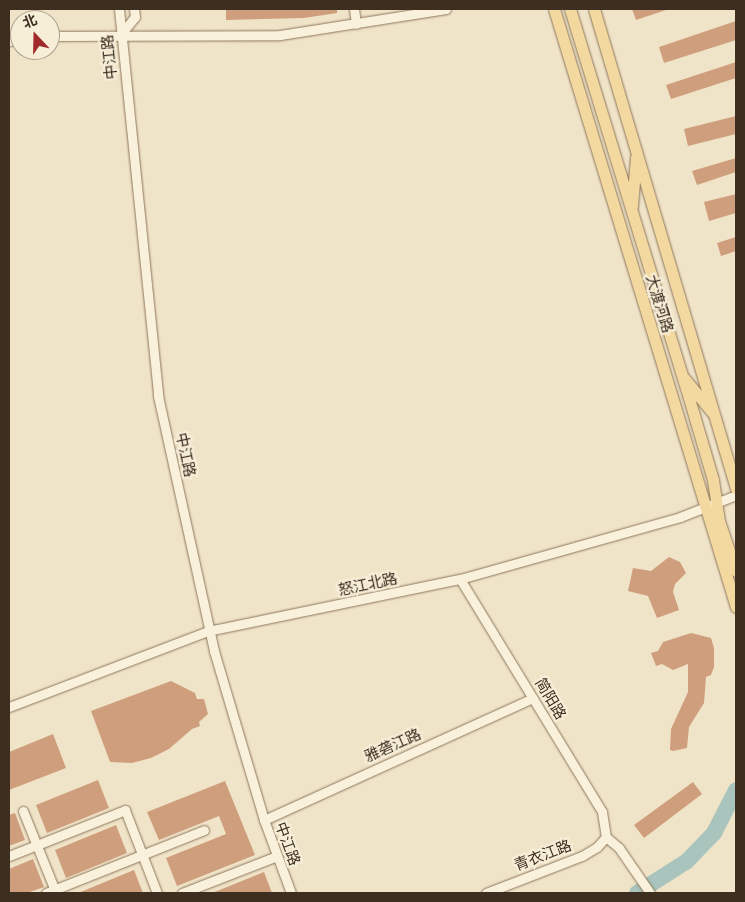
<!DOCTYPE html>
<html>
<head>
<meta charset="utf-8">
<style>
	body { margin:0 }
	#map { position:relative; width:745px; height:902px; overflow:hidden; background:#f0e4c8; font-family:Bitter,"Noto Sans SC",serif }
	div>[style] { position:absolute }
	.river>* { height:16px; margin:-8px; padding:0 8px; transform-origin:8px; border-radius:8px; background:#a9c4bc }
	.building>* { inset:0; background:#cf9f7d }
	.roads { filter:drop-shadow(0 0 1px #8d765c) drop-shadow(0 0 1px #8d765c) }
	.minor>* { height:9px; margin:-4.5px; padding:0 4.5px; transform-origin:4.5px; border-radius:4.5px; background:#faf1dc }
	.major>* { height:11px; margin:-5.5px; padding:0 5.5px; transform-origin:5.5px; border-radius:5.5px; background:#f3d9a0 }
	span { translate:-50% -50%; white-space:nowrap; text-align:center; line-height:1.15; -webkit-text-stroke:4.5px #f7eed8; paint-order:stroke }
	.street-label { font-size:15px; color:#3d2e20 }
	.frame { position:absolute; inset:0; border:10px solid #3d2e20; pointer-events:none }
	.north { position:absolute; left:10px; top:10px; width:50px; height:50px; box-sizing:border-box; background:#f7eed8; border:1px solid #ada18e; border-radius:50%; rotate:339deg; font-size:14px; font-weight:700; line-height:20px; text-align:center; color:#3d2e20 }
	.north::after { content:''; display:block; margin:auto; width:18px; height:22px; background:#9e2a2b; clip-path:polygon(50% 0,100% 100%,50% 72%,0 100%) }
</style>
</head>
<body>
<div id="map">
	<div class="river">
		<i style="left:637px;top:893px;width:59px;rotate:-32.6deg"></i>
		<i style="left:687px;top:861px;width:39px;rotate:-46deg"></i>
		<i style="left:714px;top:833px;width:48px;rotate:-62.9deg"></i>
	</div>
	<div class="building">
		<i style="clip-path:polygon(226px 9px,337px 9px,337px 13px,304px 18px,226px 20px)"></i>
		<i style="clip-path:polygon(632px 9px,665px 9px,666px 10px,636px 20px)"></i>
		<i style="clip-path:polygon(736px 21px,736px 40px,664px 63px,659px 47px)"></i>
		<i style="clip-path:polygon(736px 62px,736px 78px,671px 99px,666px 85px)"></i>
		<i style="clip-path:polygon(736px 116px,736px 134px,688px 146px,684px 129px)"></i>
		<i style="clip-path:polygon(736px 158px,736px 172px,697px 185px,692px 171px)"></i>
		<i style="clip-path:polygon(736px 194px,736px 213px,709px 221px,704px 202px)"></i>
		<i style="clip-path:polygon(736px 237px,736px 251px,721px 256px,717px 243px)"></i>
		<i style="clip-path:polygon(669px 557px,680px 562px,686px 573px,675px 584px,673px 592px,679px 610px,657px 618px,648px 596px,628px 591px,633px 568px,651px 571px)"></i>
		<i style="clip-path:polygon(691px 633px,711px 638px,714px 648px,714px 667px,711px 675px,706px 677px,704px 703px,689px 727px,687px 748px,673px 751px,670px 750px,671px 729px,688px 692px,688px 664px,673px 670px,662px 664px,656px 666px,651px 653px,658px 651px,663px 642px)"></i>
		<i style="clip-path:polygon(171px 681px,195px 693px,197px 699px,204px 699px,208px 714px,199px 722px,200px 726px,192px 729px,169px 749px,151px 758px,132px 763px,110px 762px,91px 711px)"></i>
		<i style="clip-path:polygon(53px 734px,66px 768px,9px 790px,9px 752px)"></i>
		<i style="clip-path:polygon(98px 780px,109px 808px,47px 833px,36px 805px)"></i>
		<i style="clip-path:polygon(225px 781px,255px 855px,177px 886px,166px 858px,226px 834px,219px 816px,159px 840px,147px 812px)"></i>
		<i style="clip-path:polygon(693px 782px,702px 794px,644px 838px,634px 825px)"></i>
		<i style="clip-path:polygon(15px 813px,25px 840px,9px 846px,9px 815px)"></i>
		<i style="clip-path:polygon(116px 825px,127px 853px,66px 878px,55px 850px)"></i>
		<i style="clip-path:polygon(33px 859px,44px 887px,27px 893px,9px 893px,9px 869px)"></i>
		<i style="clip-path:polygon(134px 870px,143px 893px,78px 893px)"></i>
		<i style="clip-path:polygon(264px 872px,272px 893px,212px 893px)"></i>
	</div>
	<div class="roads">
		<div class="minor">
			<i style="left:119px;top:9px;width:389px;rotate:84.2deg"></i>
			<i style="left:158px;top:396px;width:261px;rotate:77.6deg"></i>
			<i style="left:214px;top:651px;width:176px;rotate:73.5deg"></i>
			<i style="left:264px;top:820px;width:78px;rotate:69.7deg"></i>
			<i style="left:354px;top:9px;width:15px;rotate:82deg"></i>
			<i style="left:121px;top:34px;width:22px;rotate:-51deg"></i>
			<i style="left:135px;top:17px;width:8px;rotate:-97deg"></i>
			<i style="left:50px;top:36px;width:230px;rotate:-0.2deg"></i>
			<i style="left:280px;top:35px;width:168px;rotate:-8.9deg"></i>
			<i style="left:9px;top:41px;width:11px;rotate:-10deg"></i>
			<i style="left:460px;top:579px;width:273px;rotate:58.6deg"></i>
			<i style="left:602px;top:812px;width:25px;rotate:81deg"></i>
			<i style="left:9px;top:707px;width:213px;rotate:-20.9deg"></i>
			<i style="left:208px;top:631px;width:257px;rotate:-11.7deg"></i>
			<i style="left:460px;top:579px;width:229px;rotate:-15.7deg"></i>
			<i style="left:680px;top:517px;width:60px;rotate:-21.4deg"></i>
			<i style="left:23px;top:811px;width:88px;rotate:68.1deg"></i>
			<i style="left:264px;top:820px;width:295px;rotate:-24.4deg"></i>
			<i style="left:606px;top:837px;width:17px;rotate:40deg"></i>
			<i style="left:619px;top:848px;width:55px;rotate:55.4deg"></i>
			<i style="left:9px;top:856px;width:125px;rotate:-21.6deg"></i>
			<i style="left:125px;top:810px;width:89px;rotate:68.9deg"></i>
			<i style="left:46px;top:893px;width:170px;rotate:-21.7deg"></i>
			<i style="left:182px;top:893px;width:102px;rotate:-21.3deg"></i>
			<i style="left:486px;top:893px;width:103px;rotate:-21.1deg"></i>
			<i style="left:582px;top:856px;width:17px;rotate:-31deg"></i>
			<i style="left:597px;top:847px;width:13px;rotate:-48deg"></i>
		</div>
		<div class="major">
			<i style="left:554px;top:9px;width:625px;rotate:73.07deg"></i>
			<i style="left:570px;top:9px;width:396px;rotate:73deg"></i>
			<i style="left:686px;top:388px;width:96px;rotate:73.6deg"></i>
			<i style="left:713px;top:480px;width:41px;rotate:81.7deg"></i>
			<i style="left:719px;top:521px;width:53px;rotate:71.2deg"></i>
			<i style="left:594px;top:9px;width:500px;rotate:73.5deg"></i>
			<i style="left:632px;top:206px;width:49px;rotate:-85.3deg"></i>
			<i style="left:684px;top:378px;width:44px;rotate:50.5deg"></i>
		</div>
	</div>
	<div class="street-label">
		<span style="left:110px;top:57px;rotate:-96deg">中江路</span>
		<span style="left:659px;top:304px;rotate:73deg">大渡河路</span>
		<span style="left:185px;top:455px;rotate:78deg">中江路</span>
		<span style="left:368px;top:585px;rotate:-12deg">怒江北路</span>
		<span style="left:550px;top:699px;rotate:59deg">简阳路</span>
		<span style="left:393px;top:746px;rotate:-24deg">雅砻江路</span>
		<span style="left:287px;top:844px;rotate:70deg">中江路</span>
		<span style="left:543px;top:856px;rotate:-21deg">青衣江路</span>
	</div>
	<div class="frame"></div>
	<div class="north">北</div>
</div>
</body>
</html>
